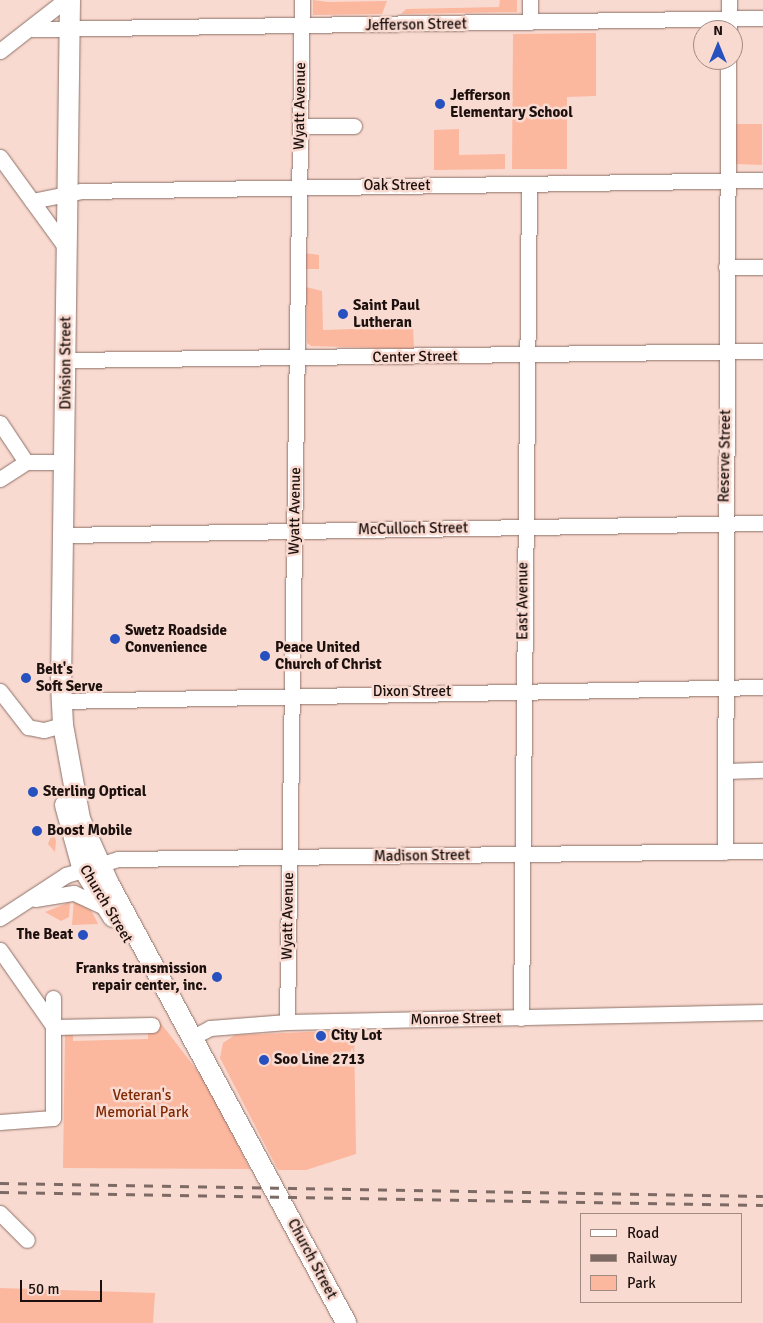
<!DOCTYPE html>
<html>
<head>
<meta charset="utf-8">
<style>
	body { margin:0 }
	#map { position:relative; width:763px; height:1323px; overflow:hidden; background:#f9dad0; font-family:Signika,sans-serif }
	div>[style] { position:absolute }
	.green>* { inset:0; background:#fcb79f }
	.roads { filter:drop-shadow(0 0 1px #8d7269) drop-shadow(0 0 1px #8d7269) }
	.minor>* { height:15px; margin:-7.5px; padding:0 7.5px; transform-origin:7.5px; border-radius:7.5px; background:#fff }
	.major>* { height:20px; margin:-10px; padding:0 10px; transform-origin:10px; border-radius:10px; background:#fff }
	.rail>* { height:3px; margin-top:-1.5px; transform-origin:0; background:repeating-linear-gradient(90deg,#7e6a64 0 9px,transparent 0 18px) }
	.dots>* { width:14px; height:14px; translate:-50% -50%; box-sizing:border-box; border:2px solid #f9dad0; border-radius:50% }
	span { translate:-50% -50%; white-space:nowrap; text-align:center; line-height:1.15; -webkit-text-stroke:5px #f9dad0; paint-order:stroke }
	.street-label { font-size:15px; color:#1c110e }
	.poi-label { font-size:15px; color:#1c110e; font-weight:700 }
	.left { translate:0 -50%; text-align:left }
	.right { translate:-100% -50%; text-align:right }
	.park-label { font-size:15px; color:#7e2702 }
	.legend { position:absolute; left:580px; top:1213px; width:162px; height:90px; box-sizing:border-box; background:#f9dad0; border:1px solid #a18a82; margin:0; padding:6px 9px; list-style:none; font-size:15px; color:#1c110e }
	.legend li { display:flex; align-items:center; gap:10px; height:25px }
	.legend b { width:25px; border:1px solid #a18a82 }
	.north { position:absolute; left:693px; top:20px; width:50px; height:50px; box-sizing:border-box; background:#f9dad0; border:1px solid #a18a82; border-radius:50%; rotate:0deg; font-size:14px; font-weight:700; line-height:20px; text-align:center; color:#1c110e }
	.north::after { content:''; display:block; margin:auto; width:18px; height:22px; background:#2851c0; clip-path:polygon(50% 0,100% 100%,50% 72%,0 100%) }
	.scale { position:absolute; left:20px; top:1280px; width:82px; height:22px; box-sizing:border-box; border:2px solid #1c110e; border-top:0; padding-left:6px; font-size:15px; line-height:18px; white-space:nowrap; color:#1c110e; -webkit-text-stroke:4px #f9dad0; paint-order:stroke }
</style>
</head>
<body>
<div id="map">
	<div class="green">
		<i style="clip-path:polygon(313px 0,328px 2px,387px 1px,382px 14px,313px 15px)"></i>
		<i style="clip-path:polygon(500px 0,517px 0,517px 12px,401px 14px,406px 9px,499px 7px)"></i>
		<i style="clip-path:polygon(596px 33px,596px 96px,567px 97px,567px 169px,512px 169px,513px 34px)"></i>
		<i style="clip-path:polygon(736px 124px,762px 124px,762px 165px,736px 164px)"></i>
		<i style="clip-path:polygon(459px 129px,459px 155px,505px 154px,505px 169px,434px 170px,434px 130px)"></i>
		<i style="clip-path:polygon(305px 253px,319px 255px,319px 269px,305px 269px)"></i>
		<i style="clip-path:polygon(306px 287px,322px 291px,323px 330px,413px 327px,414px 349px,311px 346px,307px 343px)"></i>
		<i style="clip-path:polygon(53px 831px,56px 841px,55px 852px,48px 844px)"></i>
		<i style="clip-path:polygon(74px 900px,91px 910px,98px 924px,72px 925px)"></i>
		<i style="clip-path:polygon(70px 902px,69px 917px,61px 921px,45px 912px)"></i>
		<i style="clip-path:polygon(156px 1017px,206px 1082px,250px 1169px,63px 1168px,65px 1035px,73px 1032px,73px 1041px,148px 1039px,148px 1030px,156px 1030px)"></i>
		<i style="clip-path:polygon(354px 1030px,356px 1154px,306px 1170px,278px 1170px,220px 1058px,223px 1043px,235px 1035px)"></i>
		<i style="clip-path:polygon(0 1288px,155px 1293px,153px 1323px,0 1323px)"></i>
	</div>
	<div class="roads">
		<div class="minor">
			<i style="left:530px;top:0;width:22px;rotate:90deg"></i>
			<i style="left:32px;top:29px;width:731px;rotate:-0.86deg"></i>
			<i style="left:729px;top:30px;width:30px;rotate:-90deg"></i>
			<i style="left:0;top:51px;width:83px;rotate:-38.1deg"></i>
			<i style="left:300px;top:126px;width:54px"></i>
			<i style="left:0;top:157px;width:112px;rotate:54deg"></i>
			<i style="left:32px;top:201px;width:50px;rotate:-11.5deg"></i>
			<i style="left:81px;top:191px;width:682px;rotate:-0.92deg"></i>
			<i style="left:726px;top:267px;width:37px"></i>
			<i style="left:66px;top:360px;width:697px;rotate:-0.74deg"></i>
			<i style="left:0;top:423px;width:47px;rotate:56.3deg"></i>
			<i style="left:0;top:479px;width:31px;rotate:-33deg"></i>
			<i style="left:26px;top:462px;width:38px"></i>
			<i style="left:63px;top:535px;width:700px;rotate:-0.98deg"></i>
			<i style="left:0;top:691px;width:46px;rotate:52.1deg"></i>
			<i style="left:28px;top:727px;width:16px;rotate:11deg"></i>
			<i style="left:44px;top:730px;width:20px;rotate:-15deg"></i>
			<i style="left:61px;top:701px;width:702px;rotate:-1.14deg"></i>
			<i style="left:726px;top:771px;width:37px;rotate:-2deg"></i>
			<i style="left:725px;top:852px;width:792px;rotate:-89.78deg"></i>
			<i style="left:35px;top:899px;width:39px;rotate:-9deg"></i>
			<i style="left:74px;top:893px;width:35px;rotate:25deg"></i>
			<i style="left:0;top:918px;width:79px;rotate:-33.1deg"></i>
			<i style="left:66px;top:875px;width:54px;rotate:-17.1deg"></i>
			<i style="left:118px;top:859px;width:645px;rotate:-0.71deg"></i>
			<i style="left:0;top:950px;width:94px;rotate:55deg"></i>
			<i style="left:521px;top:1018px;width:833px;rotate:-89.45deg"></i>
			<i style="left:287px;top:1022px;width:1022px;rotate:-89.16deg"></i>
			<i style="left:54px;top:1027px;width:98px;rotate:-1.2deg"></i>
			<i style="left:193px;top:1037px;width:19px;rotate:-28deg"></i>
			<i style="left:210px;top:1028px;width:77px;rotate:-4.5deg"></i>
			<i style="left:287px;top:1022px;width:476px;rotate:-1.2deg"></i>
			<i style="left:0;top:1122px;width:53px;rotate:-4.3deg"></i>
			<i style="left:53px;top:1118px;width:120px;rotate:-90deg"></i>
			<i style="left:0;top:1213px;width:38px;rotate:45deg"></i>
		</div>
		<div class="major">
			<i style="left:70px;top:0;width:684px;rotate:90.75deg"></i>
			<i style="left:61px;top:684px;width:41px;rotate:87.2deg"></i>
			<i style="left:63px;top:725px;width:96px;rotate:79.7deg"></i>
			<i style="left:80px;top:819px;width:71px;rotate:66deg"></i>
			<i style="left:109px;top:884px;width:499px;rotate:61.6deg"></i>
			<i style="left:65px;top:805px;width:64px;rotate:74.7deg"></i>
			<i style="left:82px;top:867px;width:59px;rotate:58.2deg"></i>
		</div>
	</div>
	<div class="rail">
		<i style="left:0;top:1183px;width:763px;rotate:0.98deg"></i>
		<i style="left:0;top:1192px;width:763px;rotate:0.98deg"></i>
	</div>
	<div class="dots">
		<i style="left:440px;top:104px;background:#2851c0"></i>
		<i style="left:343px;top:314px;background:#2851c0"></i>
		<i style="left:115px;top:639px;background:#2851c0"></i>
		<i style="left:265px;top:656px;background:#2851c0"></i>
		<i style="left:26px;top:678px;background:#2851c0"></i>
		<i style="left:33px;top:792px;background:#2851c0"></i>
		<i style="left:37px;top:831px;background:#2851c0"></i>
		<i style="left:83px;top:935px;background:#2851c0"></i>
		<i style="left:217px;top:977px;background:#2851c0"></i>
		<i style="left:321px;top:1036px;background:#2851c0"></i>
		<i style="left:264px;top:1060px;background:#2851c0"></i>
	</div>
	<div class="street-label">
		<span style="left:416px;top:25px;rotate:-1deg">Jefferson Street</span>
		<span style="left:300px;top:106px;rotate:-89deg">Wyatt Avenue</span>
		<span style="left:397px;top:186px">Oak Street</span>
		<span style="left:415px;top:357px;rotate:-1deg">Center Street</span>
		<span style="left:66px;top:363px;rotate:-90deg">Division Street</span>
		<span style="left:725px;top:456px;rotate:-89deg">Reserve Street</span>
		<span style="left:295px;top:511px;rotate:-89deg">Wyatt Avenue</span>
		<span style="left:413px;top:529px;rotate:-1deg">McCulloch Street</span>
		<span style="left:523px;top:601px;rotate:-90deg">East Avenue</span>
		<span style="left:412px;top:692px">Dixon Street</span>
		<span style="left:422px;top:856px;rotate:-1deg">Madison Street</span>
		<span style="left:106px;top:904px;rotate:59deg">Church Street</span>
		<span style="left:288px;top:916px;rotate:-89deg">Wyatt Avenue</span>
		<span style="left:456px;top:1019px;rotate:-1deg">Monroe Street</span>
		<span style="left:312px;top:1259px;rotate:62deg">Church Street</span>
	</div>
	<div class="poi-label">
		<span class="left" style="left:450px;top:104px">Jefferson<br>Elementary School</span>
		<span class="left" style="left:353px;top:314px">Saint Paul<br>Lutheran</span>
		<span class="left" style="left:125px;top:639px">Swetz Roadside<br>Convenience</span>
		<span class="left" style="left:275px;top:656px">Peace United<br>Church of Christ</span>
		<span class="left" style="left:36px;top:678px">Belt's<br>Soft Serve</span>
		<span class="left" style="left:43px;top:792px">Sterling Optical</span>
		<span class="left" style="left:47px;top:831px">Boost Mobile</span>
		<span class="right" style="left:73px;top:935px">The Beat</span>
		<span class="right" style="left:207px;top:977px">Franks transmission<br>repair center, inc.</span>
		<span class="left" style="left:331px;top:1036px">City Lot</span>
		<span class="left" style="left:274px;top:1060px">Soo Line 2713</span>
	</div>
	<div class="park-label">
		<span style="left:142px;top:1104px">Veteran's<br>Memorial Park</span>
	</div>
	<ul class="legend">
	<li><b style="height:6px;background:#fff"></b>Road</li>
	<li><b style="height:6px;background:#7e6a64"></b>Railway</li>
	<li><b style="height:14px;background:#fcb79f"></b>Park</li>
	</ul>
	<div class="north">N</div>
	<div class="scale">50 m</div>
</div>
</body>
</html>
